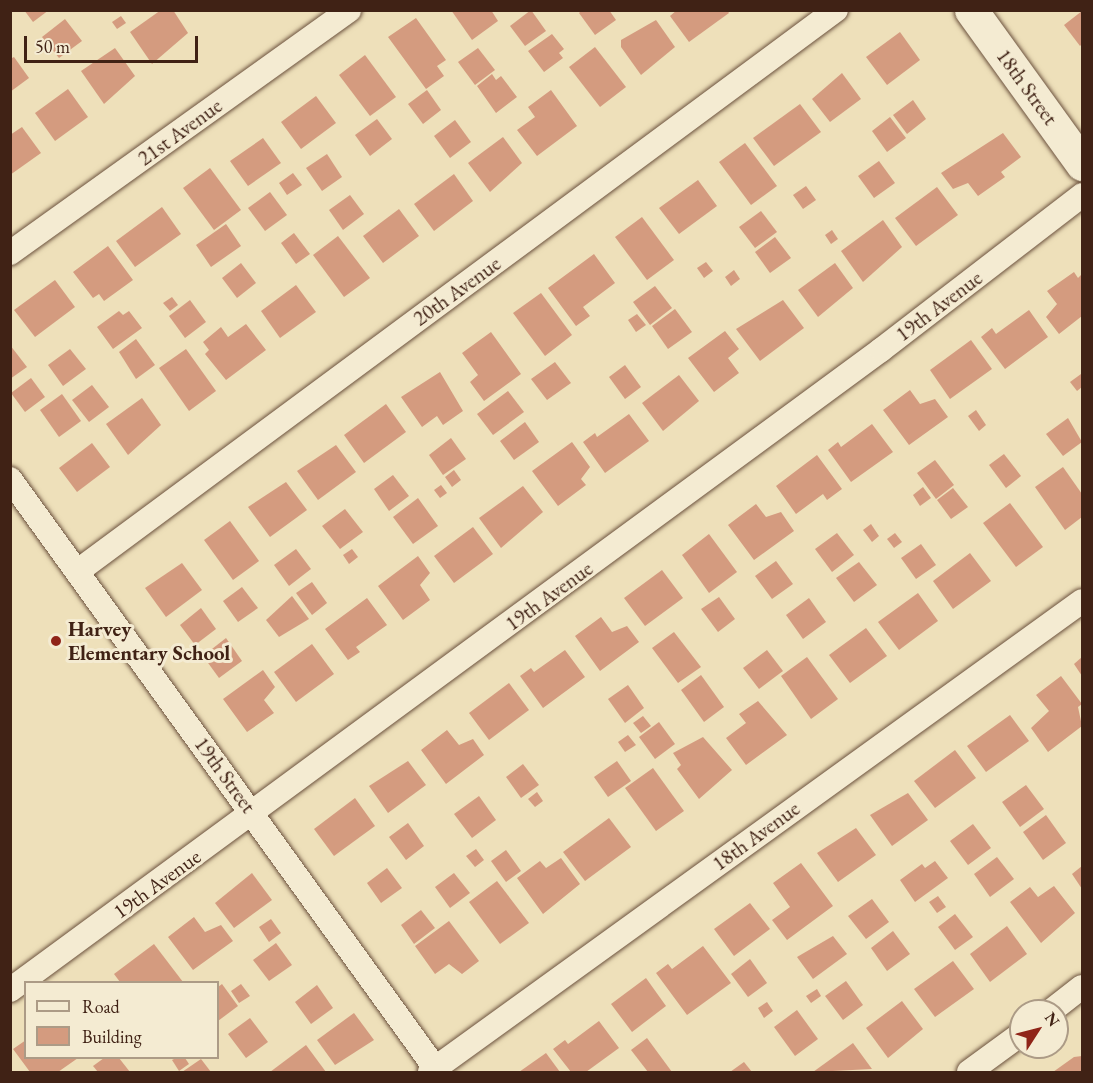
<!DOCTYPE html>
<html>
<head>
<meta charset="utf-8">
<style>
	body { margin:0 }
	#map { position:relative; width:1093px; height:1083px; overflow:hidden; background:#eee0ba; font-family:"EB Garamond",serif }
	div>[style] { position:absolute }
	.building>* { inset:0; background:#d49b7f }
	.roads { filter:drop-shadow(0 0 2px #6c523e) drop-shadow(0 0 2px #6c523e) }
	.street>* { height:24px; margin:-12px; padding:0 12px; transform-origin:12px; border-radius:12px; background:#f4ebd2 }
	.secondary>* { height:33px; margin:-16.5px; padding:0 16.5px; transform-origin:16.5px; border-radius:16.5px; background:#f4ebd2 }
	.dots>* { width:16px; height:16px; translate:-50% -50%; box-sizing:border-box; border:3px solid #f4ebd2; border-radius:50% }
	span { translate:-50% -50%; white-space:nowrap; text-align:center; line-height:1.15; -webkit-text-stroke:6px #f4ebd2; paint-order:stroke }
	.street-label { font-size:21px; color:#402215 }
	.poi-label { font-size:21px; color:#402215; font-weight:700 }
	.left { translate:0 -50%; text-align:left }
	.frame { position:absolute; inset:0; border:12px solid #402215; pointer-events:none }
	.legend { position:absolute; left:24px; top:981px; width:195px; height:78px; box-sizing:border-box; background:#f4ebd2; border:2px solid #ac9b86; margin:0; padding:8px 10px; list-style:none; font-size:18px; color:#402215 }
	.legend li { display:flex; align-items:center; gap:12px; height:30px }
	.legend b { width:30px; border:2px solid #ac9b86 }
	.north { position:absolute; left:1009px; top:999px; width:60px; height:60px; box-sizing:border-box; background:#f4ebd2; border:2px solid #ac9b86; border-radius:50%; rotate:54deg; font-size:16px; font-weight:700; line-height:24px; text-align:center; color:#402215 }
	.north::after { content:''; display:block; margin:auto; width:21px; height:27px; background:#8f2418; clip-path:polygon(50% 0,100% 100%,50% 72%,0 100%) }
	.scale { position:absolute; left:24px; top:36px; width:174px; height:27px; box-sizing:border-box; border:3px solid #402215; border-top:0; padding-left:8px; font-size:18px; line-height:21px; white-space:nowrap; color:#402215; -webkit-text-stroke:4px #f4ebd2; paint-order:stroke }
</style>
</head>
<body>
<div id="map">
	<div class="building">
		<i style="clip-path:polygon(24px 10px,49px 10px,33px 22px)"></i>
		<i style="clip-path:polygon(161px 10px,173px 10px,188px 33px,152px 64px,130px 32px)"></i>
		<i style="clip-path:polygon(451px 10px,491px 10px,498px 21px,472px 40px)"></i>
		<i style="clip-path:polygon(531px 10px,546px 31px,525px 46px,510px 26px)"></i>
		<i style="clip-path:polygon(582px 10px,609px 10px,616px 20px,595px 35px,579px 13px)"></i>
		<i style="clip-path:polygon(677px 10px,727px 10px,729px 13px,689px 42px,670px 16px)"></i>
		<i style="clip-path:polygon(1082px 11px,1082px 44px,1080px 46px,1064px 25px)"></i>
		<i style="clip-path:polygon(121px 16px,126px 23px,117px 29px,112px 22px)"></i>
		<i style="clip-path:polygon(416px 18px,446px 60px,437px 66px,444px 76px,426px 89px,388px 37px)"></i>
		<i style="clip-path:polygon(65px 19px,82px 41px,59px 58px,42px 37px)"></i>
		<i style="clip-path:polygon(656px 20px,675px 47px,641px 75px,621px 47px,621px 40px)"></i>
		<i style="clip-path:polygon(900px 32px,920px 60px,887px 85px,866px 57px)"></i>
		<i style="clip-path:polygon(552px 34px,564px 49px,559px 53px,563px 58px,544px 72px,528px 51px)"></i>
		<i style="clip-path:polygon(595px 47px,626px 87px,600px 107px,569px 67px)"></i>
		<i style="clip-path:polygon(115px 48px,135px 76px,104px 104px,81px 71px)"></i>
		<i style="clip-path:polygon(478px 48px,495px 70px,475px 85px,458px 62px)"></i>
		<i style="clip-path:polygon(365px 55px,396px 97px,370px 116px,339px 75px)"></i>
		<i style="clip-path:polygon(14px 57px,29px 78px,10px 92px,10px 59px)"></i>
		<i style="clip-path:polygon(842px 73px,861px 99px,830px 122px,812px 99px)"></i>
		<i style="clip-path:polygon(492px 74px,496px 80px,501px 76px,517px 97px,496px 113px,477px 86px)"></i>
		<i style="clip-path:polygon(68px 89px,88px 117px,55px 141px,35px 113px)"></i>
		<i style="clip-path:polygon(427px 90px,441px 110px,423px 124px,408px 104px)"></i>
		<i style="clip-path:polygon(551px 90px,577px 126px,537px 156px,517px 130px,535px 117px,528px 107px)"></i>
		<i style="clip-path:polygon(316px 96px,336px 123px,301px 149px,281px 122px)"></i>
		<i style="clip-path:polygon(913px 100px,926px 119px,907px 134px,893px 115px)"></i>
		<i style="clip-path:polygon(800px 104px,821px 132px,774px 166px,753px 138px)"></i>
		<i style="clip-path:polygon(890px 117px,906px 138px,887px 152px,872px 131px)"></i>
		<i style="clip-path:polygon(377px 119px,392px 139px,370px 156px,355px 135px)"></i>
		<i style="clip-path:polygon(455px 120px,471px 142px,450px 158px,434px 136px)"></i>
		<i style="clip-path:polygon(22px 127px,41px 153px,10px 175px,10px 135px)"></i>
		<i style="clip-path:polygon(1003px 133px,1021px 157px,1001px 172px,1005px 177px,978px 196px,968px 183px,953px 189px,941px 173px)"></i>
		<i style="clip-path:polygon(503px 137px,522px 163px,490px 192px,468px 163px)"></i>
		<i style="clip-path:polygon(263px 138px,281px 163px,248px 186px,230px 161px)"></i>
		<i style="clip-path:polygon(745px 143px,777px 186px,751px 205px,719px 162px)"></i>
		<i style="clip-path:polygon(327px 154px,342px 177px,322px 191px,306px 168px)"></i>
		<i style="clip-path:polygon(879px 161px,895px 183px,874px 198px,858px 176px)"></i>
		<i style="clip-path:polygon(210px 168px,241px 210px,214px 230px,183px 188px)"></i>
		<i style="clip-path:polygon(293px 173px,302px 185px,287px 195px,279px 183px)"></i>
		<i style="clip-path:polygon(454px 174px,473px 201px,434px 231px,414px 204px)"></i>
		<i style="clip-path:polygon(698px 180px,717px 206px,679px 234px,659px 208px)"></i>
		<i style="clip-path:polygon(806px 186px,816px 200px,803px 209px,793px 195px)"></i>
		<i style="clip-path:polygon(937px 187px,958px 215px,916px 246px,895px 218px)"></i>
		<i style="clip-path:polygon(270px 192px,287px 215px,265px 231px,248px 208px)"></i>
		<i style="clip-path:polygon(350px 195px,364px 214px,343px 230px,329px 210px)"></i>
		<i style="clip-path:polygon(162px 207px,181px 234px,135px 267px,116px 241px)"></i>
		<i style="clip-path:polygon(399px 209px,419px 236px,383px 263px,363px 236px)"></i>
		<i style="clip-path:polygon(761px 211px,777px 232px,755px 248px,739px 227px)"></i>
		<i style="clip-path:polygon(642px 217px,674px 260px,647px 280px,615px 237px)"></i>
		<i style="clip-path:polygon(883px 220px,902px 247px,863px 282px,841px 251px)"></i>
		<i style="clip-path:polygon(226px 224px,241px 246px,211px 267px,196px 245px)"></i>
		<i style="clip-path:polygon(832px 230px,838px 239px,831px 244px,825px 235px)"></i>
		<i style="clip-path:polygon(294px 233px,310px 254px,296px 264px,281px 243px)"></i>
		<i style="clip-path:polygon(338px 236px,370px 278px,344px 297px,313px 255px)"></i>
		<i style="clip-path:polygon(775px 237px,791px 258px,770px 273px,755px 252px)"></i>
		<i style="clip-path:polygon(108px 246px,133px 280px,104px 301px,99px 294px,93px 298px,73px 272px)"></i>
		<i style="clip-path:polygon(594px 254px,615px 283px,583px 307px,590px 316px,576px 326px,548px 288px)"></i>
		<i style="clip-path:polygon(706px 262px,713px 271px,704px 278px,697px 268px)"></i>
		<i style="clip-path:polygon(241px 263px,256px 283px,237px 298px,222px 278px)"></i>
		<i style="clip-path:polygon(835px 263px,853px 288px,818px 317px,798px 290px)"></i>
		<i style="clip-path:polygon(734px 270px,740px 279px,731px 286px,725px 277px)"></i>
		<i style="clip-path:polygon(1074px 272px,1078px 278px,1082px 274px,1082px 316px,1059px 334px,1046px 317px,1057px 304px,1047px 291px)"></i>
		<i style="clip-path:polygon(55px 280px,75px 307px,35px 337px,14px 310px)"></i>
		<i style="clip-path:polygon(296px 285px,316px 312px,280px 338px,261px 311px)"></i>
		<i style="clip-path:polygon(655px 286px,672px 308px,650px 325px,633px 302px)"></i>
		<i style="clip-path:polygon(541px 293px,572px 335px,545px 356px,513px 313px)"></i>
		<i style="clip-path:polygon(172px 297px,178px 305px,170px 311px,163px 303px)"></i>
		<i style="clip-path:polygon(190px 300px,206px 322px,185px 338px,169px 316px)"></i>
		<i style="clip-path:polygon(783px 300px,804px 328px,760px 361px,736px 329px)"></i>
		<i style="clip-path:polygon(675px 309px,692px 332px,668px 349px,652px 326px)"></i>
		<i style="clip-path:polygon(1029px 310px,1048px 337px,1005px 369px,981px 337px,992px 328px,996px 334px)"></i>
		<i style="clip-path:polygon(119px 311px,123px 315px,129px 311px,142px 328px,113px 349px,97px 327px)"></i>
		<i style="clip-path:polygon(637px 314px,646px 325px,636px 332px,628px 320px)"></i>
		<i style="clip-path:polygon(246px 324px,266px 350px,226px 380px,205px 354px,209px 350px,203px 342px,221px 327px,228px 337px)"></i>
		<i style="clip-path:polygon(725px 331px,739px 349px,728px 358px,739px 373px,714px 392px,688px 358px)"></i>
		<i style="clip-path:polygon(491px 332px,521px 374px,484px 401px,470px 382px,478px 375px,462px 353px)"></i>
		<i style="clip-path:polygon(136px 339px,155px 365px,136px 379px,119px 352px)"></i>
		<i style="clip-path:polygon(971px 340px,992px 369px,950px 399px,930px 370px)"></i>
		<i style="clip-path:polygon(10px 345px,27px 367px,10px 379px)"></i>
		<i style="clip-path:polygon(70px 349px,86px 369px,63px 386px,48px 365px)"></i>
		<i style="clip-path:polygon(186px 349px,216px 391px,189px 411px,159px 368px)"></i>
		<i style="clip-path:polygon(555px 362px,571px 383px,547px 400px,531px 379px)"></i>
		<i style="clip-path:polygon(625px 365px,641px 387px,625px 399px,609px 377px)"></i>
		<i style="clip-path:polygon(440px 372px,463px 411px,443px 425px,437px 416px,422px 427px,401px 397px)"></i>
		<i style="clip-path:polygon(1081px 374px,1082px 387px,1077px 391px,1070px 382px)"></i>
		<i style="clip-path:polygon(679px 375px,699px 401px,663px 431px,642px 403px)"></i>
		<i style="clip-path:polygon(31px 378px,45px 397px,25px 412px,11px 393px)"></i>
		<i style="clip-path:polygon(92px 385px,109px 407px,89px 422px,72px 400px)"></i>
		<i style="clip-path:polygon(910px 390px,920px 404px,935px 399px,948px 417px,909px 445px,883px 410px)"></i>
		<i style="clip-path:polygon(508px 391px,524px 412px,493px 435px,477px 414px)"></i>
		<i style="clip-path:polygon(62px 394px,81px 421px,59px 437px,40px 410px)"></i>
		<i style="clip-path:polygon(142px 398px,161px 425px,128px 455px,106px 424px)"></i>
		<i style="clip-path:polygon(386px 404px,406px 432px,364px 463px,344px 435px)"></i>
		<i style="clip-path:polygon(976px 410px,986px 425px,979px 431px,968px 416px)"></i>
		<i style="clip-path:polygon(629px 414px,649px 441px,605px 473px,583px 442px,595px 433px,597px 437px)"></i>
		<i style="clip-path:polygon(1068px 418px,1082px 442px,1063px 456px,1046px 434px)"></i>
		<i style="clip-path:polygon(525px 422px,539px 442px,514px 460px,500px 441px)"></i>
		<i style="clip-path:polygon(872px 424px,893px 452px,851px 482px,828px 450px,838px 442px,841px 447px)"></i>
		<i style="clip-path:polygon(451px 438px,466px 459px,443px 475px,429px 455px)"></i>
		<i style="clip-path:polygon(572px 442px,590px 467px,581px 479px,586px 485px,558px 506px,532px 471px)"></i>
		<i style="clip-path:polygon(92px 443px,110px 467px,77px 492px,59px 468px)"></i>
		<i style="clip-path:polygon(336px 445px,356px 472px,318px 500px,297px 471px)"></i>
		<i style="clip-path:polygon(1004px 454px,1021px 476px,1006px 488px,989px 465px)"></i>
		<i style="clip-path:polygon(817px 455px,842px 489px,827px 500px,823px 494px,796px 514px,776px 486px)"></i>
		<i style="clip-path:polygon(935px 460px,954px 485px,936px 499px,917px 473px)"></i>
		<i style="clip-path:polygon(1063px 467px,1082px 494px,1082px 517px,1065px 530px,1035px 487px)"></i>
		<i style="clip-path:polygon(454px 470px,461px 480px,452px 487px,445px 477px)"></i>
		<i style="clip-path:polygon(393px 475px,409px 496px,389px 511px,374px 489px)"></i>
		<i style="clip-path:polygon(286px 482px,307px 510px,270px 537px,248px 507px)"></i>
		<i style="clip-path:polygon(441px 485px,447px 493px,440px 498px,434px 490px)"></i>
		<i style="clip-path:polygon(523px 486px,543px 512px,501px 548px,479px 518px)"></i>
		<i style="clip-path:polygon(923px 487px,931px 498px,920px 506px,913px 495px)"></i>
		<i style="clip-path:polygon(953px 488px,968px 507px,951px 519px,937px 500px)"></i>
		<i style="clip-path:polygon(418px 498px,438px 526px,413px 544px,393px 517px)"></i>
		<i style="clip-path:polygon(1010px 503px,1043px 547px,1016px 567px,983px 523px)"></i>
		<i style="clip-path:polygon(756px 504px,766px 517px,781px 512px,794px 531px,754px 560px,728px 525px)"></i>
		<i style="clip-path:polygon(345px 509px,363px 532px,340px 549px,322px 526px)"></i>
		<i style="clip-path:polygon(230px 521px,259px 561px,233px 580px,204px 540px)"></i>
		<i style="clip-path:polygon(871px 524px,879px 536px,872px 542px,863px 530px)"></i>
		<i style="clip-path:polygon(473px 527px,493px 554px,454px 583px,434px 556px)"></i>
		<i style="clip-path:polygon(837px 533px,854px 555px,832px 572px,815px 549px)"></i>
		<i style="clip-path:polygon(895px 533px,902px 542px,894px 548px,887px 539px)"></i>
		<i style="clip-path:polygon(709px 534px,737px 572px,709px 593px,682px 555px)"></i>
		<i style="clip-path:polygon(921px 544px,936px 565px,916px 579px,901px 558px)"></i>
		<i style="clip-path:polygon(296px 549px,311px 569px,289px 586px,274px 565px)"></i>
		<i style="clip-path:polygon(352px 549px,358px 557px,349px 564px,343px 555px)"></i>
		<i style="clip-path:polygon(970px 553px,991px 581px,953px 609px,933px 581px)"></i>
		<i style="clip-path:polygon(418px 556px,430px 573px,420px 585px,430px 600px,403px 620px,378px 586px)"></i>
		<i style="clip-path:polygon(776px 561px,793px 584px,772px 599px,755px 576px)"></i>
		<i style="clip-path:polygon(859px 562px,877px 585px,854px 602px,836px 578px)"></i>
		<i style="clip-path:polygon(182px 563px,202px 590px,166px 617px,145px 588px)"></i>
		<i style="clip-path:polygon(662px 570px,683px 598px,645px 626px,624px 598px)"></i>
		<i style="clip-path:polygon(312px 582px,327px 603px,312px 615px,296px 593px)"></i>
		<i style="clip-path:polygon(242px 587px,258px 608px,238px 622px,223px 601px)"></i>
		<i style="clip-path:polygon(918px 593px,938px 621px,899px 650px,878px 622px)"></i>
		<i style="clip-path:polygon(292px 596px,309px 619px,279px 637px,266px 620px)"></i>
		<i style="clip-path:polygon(719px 597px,735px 619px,718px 632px,701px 609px)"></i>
		<i style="clip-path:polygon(367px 598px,387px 625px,356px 647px,360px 652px,348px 660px,325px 629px)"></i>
		<i style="clip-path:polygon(809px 598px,826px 622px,803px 639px,786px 615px)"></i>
		<i style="clip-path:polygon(201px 608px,216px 629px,195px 645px,180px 625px)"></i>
		<i style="clip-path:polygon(601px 617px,612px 632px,627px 626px,639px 642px,600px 671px,575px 636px)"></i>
		<i style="clip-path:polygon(866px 628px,887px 656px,850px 683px,829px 655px)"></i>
		<i style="clip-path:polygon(674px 632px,701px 667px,678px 683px,652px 648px)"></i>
		<i style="clip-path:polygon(226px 638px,242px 661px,219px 678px,203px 656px)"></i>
		<i style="clip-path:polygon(312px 644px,334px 674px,296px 702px,274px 672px)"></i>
		<i style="clip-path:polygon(565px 650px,585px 677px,543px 708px,520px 676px,531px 668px,534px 672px)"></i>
		<i style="clip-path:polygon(767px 650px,783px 671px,759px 689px,743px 668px)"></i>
		<i style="clip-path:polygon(807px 657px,838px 699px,811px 719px,781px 676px)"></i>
		<i style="clip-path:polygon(1082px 657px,1082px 676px,1074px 664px)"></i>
		<i style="clip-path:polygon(263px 670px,275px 687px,264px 700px,274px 713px,247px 732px,223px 699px)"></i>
		<i style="clip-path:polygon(701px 675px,724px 707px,704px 722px,681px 690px)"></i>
		<i style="clip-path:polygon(1061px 676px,1082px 704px,1078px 707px,1082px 726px,1048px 752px,1031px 728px,1049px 711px,1036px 695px)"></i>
		<i style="clip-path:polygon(509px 683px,529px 710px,489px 740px,469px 713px)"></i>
		<i style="clip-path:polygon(628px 685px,644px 708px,625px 723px,608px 699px)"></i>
		<i style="clip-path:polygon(758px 701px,787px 735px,746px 765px,726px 738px,746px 723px,739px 714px)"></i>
		<i style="clip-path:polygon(1010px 715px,1029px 741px,986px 772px,967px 746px)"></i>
		<i style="clip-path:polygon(643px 716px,651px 726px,641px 733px,633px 723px)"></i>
		<i style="clip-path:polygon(659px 722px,675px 744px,655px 759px,639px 737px)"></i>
		<i style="clip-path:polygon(447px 730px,459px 745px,473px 739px,484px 755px,446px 784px,421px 750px)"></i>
		<i style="clip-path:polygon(628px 735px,636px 745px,625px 752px,618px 742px)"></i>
		<i style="clip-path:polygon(703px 737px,732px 770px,699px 799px,677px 769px,681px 765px,673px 753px)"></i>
		<i style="clip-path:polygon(955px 750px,976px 778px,935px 808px,914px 781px)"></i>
		<i style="clip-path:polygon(408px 761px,426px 785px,388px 813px,369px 786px)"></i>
		<i style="clip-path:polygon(617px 761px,631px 781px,608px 797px,594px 777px)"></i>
		<i style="clip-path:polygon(523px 764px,539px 785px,521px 798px,506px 777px)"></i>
		<i style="clip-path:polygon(653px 768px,684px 811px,656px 831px,625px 788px)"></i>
		<i style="clip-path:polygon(1026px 785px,1044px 809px,1020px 827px,1002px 802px)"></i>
		<i style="clip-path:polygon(537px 792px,543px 801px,535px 807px,528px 799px)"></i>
		<i style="clip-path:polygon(908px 793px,928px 820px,892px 846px,870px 815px)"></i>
		<i style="clip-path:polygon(479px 796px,496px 820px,472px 838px,454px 814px)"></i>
		<i style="clip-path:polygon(355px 798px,375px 826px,334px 856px,314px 829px)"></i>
		<i style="clip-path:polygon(1046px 815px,1066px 843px,1043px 860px,1023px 832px)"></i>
		<i style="clip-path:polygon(609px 818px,631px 847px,585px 881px,563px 852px)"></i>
		<i style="clip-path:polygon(408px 823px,424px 846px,406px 860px,389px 837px)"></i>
		<i style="clip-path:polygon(973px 824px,991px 848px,968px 865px,950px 841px)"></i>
		<i style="clip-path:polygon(856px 828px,876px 855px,838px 882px,817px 853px)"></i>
		<i style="clip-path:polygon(476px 849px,484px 860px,475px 867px,466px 856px)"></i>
		<i style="clip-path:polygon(506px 850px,521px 871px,506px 882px,491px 861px)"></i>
		<i style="clip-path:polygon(997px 857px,1014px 879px,990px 897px,974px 874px)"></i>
		<i style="clip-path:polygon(561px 858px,580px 884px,543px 914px,517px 878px,540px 861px,546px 868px)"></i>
		<i style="clip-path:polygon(935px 861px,948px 878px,915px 902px,900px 880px,922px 864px,925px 868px)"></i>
		<i style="clip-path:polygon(801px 863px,833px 906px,787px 940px,772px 920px,790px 907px,773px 883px)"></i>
		<i style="clip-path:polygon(1082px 866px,1082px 889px,1072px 874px)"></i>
		<i style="clip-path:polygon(387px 868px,402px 888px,381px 903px,367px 883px)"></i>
		<i style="clip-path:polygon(252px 873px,272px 900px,234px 928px,215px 903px)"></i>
		<i style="clip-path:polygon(454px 873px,470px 893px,450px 908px,435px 887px)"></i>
		<i style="clip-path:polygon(497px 881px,529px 923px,500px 944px,469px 902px)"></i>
		<i style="clip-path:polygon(1054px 886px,1075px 913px,1041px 943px,1010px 902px,1030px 887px,1038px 897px)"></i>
		<i style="clip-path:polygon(938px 896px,946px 907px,937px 913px,929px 902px)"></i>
		<i style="clip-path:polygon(872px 899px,889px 922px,866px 939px,848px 916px)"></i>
		<i style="clip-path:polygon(750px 903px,770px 929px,734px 956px,714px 929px)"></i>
		<i style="clip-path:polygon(421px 910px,435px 928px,414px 944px,401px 925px)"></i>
		<i style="clip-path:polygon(955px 914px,973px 937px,955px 950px,938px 927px)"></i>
		<i style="clip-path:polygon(194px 917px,205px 932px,221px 925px,233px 941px,193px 970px,168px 937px)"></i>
		<i style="clip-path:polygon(271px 919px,281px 933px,269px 942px,259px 927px)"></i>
		<i style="clip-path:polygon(449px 921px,479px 961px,462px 974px,449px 964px,435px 974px,415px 946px)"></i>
		<i style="clip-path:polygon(1007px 926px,1027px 954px,990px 982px,970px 954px)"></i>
		<i style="clip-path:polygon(893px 931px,910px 954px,887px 971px,871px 948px)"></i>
		<i style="clip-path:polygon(833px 936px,847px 954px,813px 979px,797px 957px)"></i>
		<i style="clip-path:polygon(276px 943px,292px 965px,269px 981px,253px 960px)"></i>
		<i style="clip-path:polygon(154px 944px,183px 982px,120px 982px,114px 974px)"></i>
		<i style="clip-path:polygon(703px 946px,731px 983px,687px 1015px,656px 973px,668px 964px,672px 969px)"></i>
		<i style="clip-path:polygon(750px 959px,767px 983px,748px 997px,731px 974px)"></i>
		<i style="clip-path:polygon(953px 961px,974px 989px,935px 1017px,914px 989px)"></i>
		<i style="clip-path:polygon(646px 978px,666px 1006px,632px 1032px,611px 1004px)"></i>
		<i style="clip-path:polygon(846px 981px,863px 1005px,843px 1020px,825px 996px)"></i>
		<i style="clip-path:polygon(222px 984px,238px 1006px,218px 1021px,218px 987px)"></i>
		<i style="clip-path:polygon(241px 984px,250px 996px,239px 1003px,231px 991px)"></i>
		<i style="clip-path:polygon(317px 985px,333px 1008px,311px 1024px,295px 1002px)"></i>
		<i style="clip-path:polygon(817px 989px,821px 996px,811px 1003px,806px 996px)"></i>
		<i style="clip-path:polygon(902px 1001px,923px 1029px,888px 1058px,866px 1028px)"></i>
		<i style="clip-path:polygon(767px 1002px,773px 1011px,764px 1018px,758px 1008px)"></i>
		<i style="clip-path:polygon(797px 1010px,818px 1039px,795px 1056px,774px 1027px)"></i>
		<i style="clip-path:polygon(354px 1013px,374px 1040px,335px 1065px,317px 1040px)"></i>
		<i style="clip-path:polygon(250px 1018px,268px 1042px,246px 1058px,228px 1034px)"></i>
		<i style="clip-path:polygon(599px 1021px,619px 1048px,586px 1072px,571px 1072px,553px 1049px,565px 1040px,568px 1044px)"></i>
		<i style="clip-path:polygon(647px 1038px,672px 1072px,648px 1072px,631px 1050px)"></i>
		<i style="clip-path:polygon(26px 1040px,26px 1058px,78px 1058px,58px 1072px,30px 1072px,13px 1049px)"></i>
		<i style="clip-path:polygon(853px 1043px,872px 1069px,813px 1072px)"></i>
		<i style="clip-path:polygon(306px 1045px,326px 1072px,270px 1072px)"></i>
		<i style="clip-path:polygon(546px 1053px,560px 1072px,519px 1072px)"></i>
		<i style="clip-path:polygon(1082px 1056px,1082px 1072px,1053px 1072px,1074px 1057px)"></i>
		<i style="clip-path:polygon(104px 1058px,119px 1058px,130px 1072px,98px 1072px,93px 1066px)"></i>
		<i style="clip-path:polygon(176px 1058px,185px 1058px,189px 1064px,179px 1071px,172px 1060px)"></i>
		<i style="clip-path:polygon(201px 1059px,211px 1072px,182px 1072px)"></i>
		<i style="clip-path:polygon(744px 1062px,752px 1072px,730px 1072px)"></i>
	</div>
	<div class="roads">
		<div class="street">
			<i style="left:10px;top:253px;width:417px;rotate:-35.6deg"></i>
			<i style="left:10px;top:479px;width:731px;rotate:54.18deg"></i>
			<i style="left:78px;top:571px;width:943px;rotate:-36.51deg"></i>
			<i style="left:10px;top:990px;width:1081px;rotate:-36.31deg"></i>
			<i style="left:881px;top:350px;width:254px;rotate:-37.6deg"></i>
			<i style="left:1051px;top:1011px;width:39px;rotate:-38deg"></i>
			<i style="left:430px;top:1072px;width:804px;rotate:-35.84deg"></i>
			<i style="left:969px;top:1072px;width:64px;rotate:-36.2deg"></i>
		</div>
		<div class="secondary">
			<i style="left:971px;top:10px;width:190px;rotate:54.2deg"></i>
		</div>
	</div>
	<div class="dots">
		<i style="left:56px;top:641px;background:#8f2418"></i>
	</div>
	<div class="street-label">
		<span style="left:1027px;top:87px;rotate:54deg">18th Street</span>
		<span style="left:180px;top:132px;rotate:-36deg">21st Avenue</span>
		<span style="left:457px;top:291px;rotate:-36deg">20th Avenue</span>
		<span style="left:939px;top:306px;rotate:-37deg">19th Avenue</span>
		<span style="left:549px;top:596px;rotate:-36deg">19th Avenue</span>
		<span style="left:225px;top:775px;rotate:54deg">19th Street</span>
		<span style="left:756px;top:836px;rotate:-36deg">18th Avenue</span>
		<span style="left:157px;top:884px;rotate:-36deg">19th Avenue</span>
	</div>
	<div class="poi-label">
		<span class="left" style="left:68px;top:641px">Harvey<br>Elementary School</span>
	</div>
	<div class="frame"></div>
	<ul class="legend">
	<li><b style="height:8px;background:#f4ebd2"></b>Road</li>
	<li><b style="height:16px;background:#d49b7f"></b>Building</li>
	</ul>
	<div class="north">N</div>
	<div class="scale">50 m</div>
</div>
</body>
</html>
